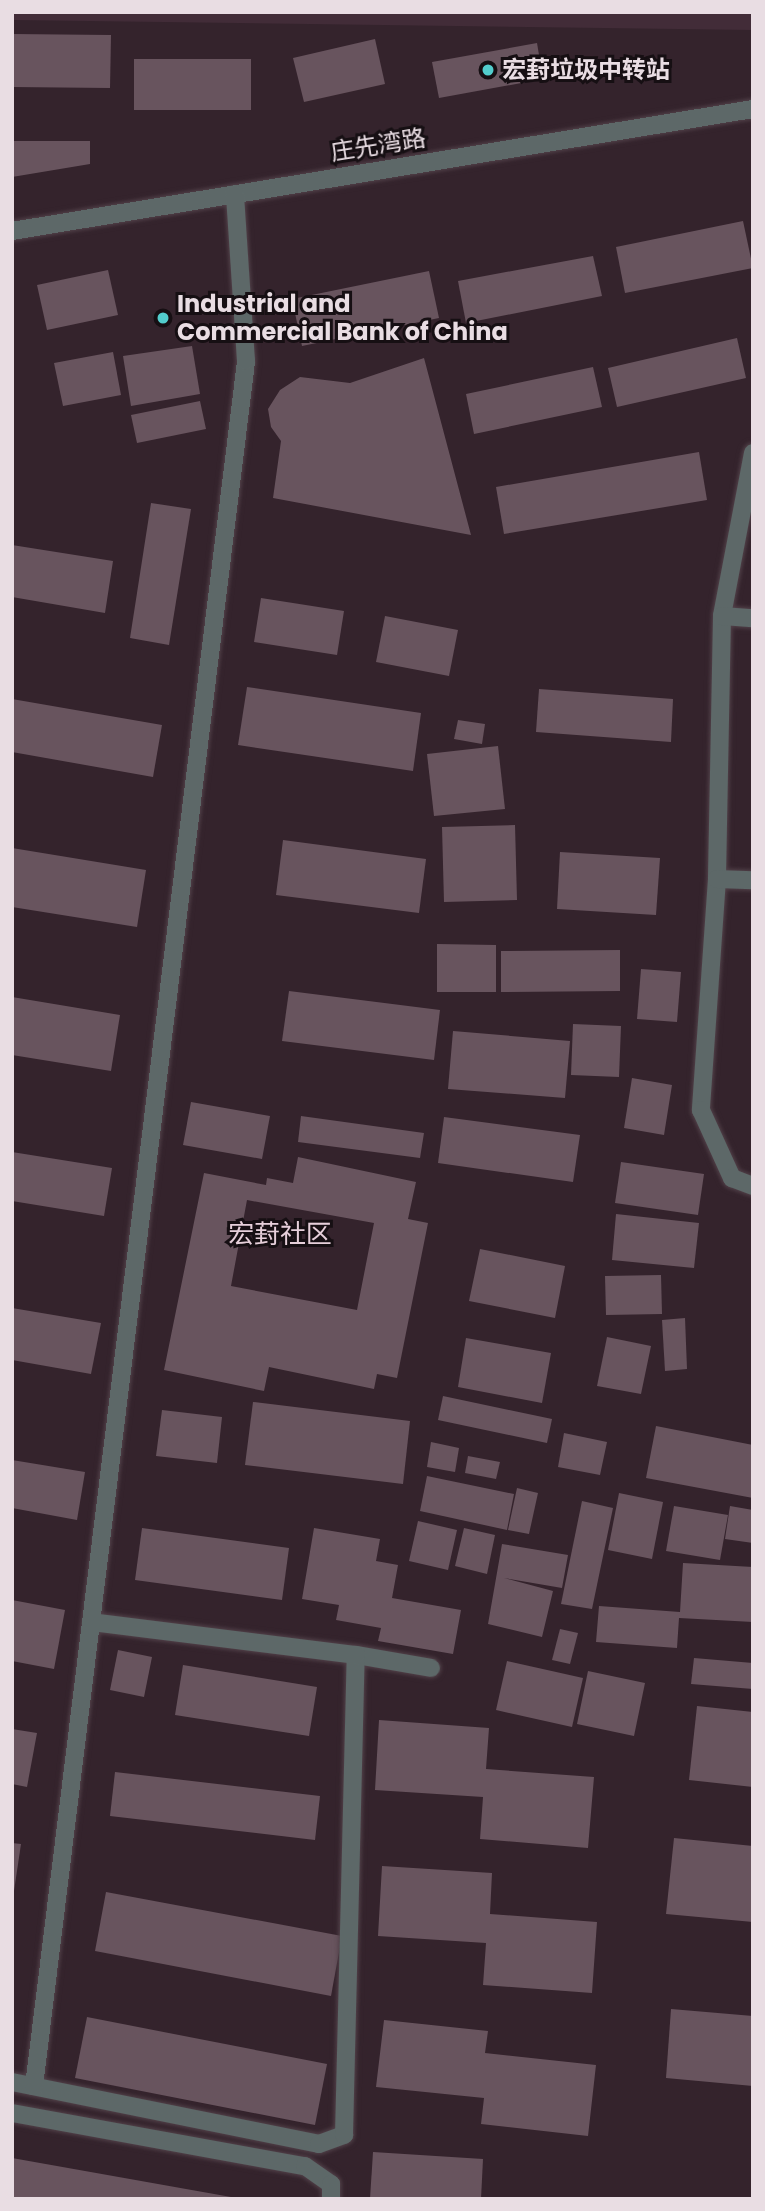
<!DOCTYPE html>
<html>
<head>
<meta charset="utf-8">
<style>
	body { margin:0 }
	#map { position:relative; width:765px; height:2211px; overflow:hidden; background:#34232c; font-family:Poppins,"Noto Sans SC",sans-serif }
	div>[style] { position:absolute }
	.built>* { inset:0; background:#422c38 }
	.building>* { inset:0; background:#68545e }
	.roads { filter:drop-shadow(0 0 2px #514149) drop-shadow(0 0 2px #514149) }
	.minor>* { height:18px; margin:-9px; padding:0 9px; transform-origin:9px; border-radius:9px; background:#5d6868 }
	.dots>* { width:19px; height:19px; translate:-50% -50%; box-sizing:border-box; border:4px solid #160f13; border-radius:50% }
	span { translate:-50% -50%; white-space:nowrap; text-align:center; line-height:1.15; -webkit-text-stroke:6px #160f13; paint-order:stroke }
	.poi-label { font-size:24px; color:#e9dde3; font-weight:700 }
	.left { translate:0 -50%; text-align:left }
	.street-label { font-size:24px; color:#e9dde3 }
	.neighbourhood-label { font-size:26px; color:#e6cfda }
	.frame { position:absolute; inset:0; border:14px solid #e9dde3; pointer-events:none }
</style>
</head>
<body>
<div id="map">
	<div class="built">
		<i style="clip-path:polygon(12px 12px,753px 12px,753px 30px,12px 20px)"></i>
	</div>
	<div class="building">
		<i style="clip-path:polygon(12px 34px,111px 35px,110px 88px,12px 87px)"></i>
		<i style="clip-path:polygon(375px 39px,385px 84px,304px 102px,293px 58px)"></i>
		<i style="clip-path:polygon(537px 43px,543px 79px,439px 98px,432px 62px)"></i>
		<i style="clip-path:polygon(134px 59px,251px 59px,251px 110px,134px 110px)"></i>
		<i style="clip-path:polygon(12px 141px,90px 141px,90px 164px,12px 177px)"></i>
		<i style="clip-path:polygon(743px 221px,753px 268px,625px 293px,616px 247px)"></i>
		<i style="clip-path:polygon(593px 256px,602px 296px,466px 323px,458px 281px)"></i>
		<i style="clip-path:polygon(108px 270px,118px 315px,47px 330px,37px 285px)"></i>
		<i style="clip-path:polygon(429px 271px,439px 318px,302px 346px,292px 299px)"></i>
		<i style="clip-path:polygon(737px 338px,746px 378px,617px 407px,608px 368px)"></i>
		<i style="clip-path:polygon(192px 346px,200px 394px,131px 406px,123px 356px)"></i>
		<i style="clip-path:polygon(113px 352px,121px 395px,63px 406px,54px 363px)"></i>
		<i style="clip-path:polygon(424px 358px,471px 535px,273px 498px,281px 441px,271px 427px,268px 409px,280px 390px,300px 377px,350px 383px)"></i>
		<i style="clip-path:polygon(593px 367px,602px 407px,474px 434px,466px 394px)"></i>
		<i style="clip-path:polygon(200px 401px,206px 429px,137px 443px,131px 415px)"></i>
		<i style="clip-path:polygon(699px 452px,707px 500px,504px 534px,496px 487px)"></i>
		<i style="clip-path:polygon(151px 503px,191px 509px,169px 645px,130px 638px)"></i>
		<i style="clip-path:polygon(12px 545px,113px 561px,105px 613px,12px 597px)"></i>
		<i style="clip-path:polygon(261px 598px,344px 611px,337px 655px,254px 642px)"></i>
		<i style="clip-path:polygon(385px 616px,458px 630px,449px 676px,376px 662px)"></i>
		<i style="clip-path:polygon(247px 687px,421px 713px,413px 771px,238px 745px)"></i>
		<i style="clip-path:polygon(539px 689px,673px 699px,671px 742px,536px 732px)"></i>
		<i style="clip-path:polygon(12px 699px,162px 725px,153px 777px,12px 752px)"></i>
		<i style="clip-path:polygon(458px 720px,485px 724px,482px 744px,454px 739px)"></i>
		<i style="clip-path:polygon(498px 746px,505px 809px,434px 816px,427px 754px)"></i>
		<i style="clip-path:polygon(515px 825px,517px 900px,444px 902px,442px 827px)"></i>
		<i style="clip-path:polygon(283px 840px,426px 859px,419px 913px,276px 895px)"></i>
		<i style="clip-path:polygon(12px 848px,146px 870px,137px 927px,12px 907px)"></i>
		<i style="clip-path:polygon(560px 852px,660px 858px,656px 915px,557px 909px)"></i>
		<i style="clip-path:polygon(437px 944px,496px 945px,496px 992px,437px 992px)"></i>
		<i style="clip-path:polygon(620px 950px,620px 991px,501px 992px,501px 951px)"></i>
		<i style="clip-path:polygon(641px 969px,681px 972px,677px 1022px,637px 1019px)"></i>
		<i style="clip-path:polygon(289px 991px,440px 1010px,434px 1060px,282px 1041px)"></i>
		<i style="clip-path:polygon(12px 997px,120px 1015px,111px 1071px,12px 1055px)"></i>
		<i style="clip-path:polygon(573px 1024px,621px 1026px,619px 1077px,571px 1075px)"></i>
		<i style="clip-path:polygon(453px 1031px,570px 1041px,565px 1098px,448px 1089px)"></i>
		<i style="clip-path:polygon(632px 1078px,672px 1085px,664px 1135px,624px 1128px)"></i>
		<i style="clip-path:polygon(191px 1102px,270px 1116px,262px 1159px,183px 1145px)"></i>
		<i style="clip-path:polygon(301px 1116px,424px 1133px,420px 1158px,298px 1142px)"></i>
		<i style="clip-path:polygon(444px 1117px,580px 1135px,573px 1182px,438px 1163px)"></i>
		<i style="clip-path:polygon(12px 1152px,112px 1168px,104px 1216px,12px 1201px)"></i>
		<i style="clip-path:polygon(evenodd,298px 1157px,416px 1182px,408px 1219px,428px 1223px,397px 1378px,377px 1374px,374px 1389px,269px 1367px,264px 1391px,164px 1370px,204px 1173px,266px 1185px,267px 1178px,293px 1183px,298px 1157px,247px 1200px,374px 1223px,357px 1310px,231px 1286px,247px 1200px)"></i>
		<i style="clip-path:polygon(621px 1162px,704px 1174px,698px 1215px,615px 1203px)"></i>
		<i style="clip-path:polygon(616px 1214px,699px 1223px,694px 1268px,612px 1260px)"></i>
		<i style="clip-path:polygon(480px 1249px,565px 1266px,555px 1318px,469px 1301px)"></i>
		<i style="clip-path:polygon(661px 1275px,662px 1314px,606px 1315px,605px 1276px)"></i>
		<i style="clip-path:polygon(12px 1308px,101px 1323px,91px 1374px,12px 1360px)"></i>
		<i style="clip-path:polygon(685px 1318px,687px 1369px,665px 1371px,662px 1320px)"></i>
		<i style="clip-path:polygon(607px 1337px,651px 1346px,641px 1394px,597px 1386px)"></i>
		<i style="clip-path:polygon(466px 1338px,551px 1353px,542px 1403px,458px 1387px)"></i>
		<i style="clip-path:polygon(443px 1396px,552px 1419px,547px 1443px,438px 1420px)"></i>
		<i style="clip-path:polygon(253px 1402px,410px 1421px,403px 1484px,245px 1465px)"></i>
		<i style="clip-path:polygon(162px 1410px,222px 1417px,217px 1463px,156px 1456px)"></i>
		<i style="clip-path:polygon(656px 1426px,753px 1445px,753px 1498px,646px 1478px)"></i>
		<i style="clip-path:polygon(564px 1433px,607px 1442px,600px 1475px,558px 1467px)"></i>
		<i style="clip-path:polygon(431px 1442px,459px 1448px,455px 1472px,427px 1467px)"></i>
		<i style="clip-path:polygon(468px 1456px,500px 1462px,496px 1479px,465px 1473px)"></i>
		<i style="clip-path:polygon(12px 1460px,85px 1472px,77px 1520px,12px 1508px)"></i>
		<i style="clip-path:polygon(427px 1476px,514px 1494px,507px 1530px,420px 1511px)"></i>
		<i style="clip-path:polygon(517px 1488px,538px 1493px,529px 1534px,508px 1530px)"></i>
		<i style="clip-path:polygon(619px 1493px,663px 1502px,652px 1559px,608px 1550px)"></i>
		<i style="clip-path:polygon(582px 1501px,613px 1508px,592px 1609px,561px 1604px)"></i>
		<i style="clip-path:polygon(674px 1506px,728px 1515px,720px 1560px,666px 1551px)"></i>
		<i style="clip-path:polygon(730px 1506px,753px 1510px,753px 1543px,725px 1539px)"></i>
		<i style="clip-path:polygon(418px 1521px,457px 1530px,448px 1570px,409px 1561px)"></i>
		<i style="clip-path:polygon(142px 1528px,289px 1548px,282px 1600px,135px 1580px)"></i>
		<i style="clip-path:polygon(314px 1528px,380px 1539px,376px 1561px,398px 1565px,392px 1598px,461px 1610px,453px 1654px,378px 1641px,381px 1628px,336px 1620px,339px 1605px,302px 1599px)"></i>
		<i style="clip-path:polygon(464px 1528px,495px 1535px,487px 1574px,455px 1566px)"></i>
		<i style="clip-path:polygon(502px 1544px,568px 1555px,562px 1588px,504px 1578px,553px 1591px,542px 1637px,488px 1624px)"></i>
		<i style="clip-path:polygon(683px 1563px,753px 1567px,753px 1622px,679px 1618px,677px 1648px,596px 1642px,599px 1606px,680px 1612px)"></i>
		<i style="clip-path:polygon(12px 1600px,65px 1610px,54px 1669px,12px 1661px)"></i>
		<i style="clip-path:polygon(560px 1629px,578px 1633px,570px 1664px,552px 1660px)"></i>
		<i style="clip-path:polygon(118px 1650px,152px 1657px,144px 1697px,110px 1690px)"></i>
		<i style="clip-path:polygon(694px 1658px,753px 1663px,753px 1689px,691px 1684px)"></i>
		<i style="clip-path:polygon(507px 1661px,583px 1678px,572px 1727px,496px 1710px)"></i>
		<i style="clip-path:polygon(183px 1665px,317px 1687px,309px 1736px,175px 1715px)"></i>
		<i style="clip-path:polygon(588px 1671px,645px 1683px,634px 1736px,577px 1724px)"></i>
		<i style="clip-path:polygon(697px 1706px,753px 1712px,753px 1787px,689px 1780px)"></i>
		<i style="clip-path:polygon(379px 1720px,489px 1728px,486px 1769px,594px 1777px,588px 1848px,480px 1839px,483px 1797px,375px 1790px)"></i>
		<i style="clip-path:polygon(12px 1729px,37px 1733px,27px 1787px,12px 1784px)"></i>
		<i style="clip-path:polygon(115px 1772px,320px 1796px,315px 1840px,110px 1816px)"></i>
		<i style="clip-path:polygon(674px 1838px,753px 1846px,753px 1922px,666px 1914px)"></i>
		<i style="clip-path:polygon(12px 1843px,21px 1844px,14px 1891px,12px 1890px)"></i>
		<i style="clip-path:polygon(382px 1866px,492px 1873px,490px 1914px,597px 1922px,592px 1993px,483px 1985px,486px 1943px,378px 1936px)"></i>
		<i style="clip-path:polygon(106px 1892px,342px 1936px,331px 1996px,95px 1951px)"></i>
		<i style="clip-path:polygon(671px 2009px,753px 2016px,753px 2086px,666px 2078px)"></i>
		<i style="clip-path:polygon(87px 2017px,327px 2064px,315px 2125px,75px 2078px)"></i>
		<i style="clip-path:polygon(384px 2020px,488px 2031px,485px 2053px,596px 2065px,588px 2136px,481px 2124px,484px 2098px,376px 2087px)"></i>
		<i style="clip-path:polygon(373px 2152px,483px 2159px,481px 2199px,370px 2199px)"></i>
		<i style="clip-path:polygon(12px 2158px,231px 2197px,231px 2199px,12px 2199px)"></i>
	</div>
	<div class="roads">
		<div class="minor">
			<i style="left:12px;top:231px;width:751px;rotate:-9.35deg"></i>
			<i style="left:753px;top:453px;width:166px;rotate:100.8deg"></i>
			<i style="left:722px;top:616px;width:263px;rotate:91.1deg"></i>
			<i style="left:717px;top:879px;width:232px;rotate:94deg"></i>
			<i style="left:701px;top:1110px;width:75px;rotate:65.5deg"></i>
			<i style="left:732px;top:1178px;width:22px;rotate:21deg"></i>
			<i style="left:722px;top:616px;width:31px;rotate:4deg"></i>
			<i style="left:717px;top:879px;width:36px;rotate:2deg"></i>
			<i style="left:356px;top:1655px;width:76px;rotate:9.8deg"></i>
			<i style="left:12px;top:2082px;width:313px;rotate:11.4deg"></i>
			<i style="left:319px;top:2144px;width:27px;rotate:-20deg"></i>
			<i style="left:344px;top:2135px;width:480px;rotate:-88.6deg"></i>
			<i style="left:356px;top:1655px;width:267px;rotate:-172.9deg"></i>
			<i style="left:34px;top:2086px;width:1738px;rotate:-82.99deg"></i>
			<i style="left:246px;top:361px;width:167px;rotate:-93.8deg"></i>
			<i style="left:12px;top:2113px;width:298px;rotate:10.3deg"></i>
			<i style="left:305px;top:2166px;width:32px;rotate:35deg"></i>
			<i style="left:331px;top:2184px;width:15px;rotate:90deg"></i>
		</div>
	</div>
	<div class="dots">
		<i style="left:488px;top:70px;background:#52cdcd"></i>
		<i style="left:163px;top:318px;background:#52cdcd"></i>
	</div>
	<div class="poi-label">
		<span class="left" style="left:502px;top:70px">宏葑垃圾中转站</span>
		<span class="left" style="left:177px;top:318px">Industrial and<br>Commercial Bank of China</span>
	</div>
	<div class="street-label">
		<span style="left:378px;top:145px;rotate:-9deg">庄先湾路</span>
	</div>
	<div class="neighbourhood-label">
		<span style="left:280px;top:1235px">宏葑社区</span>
	</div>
	<div class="frame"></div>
</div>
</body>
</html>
